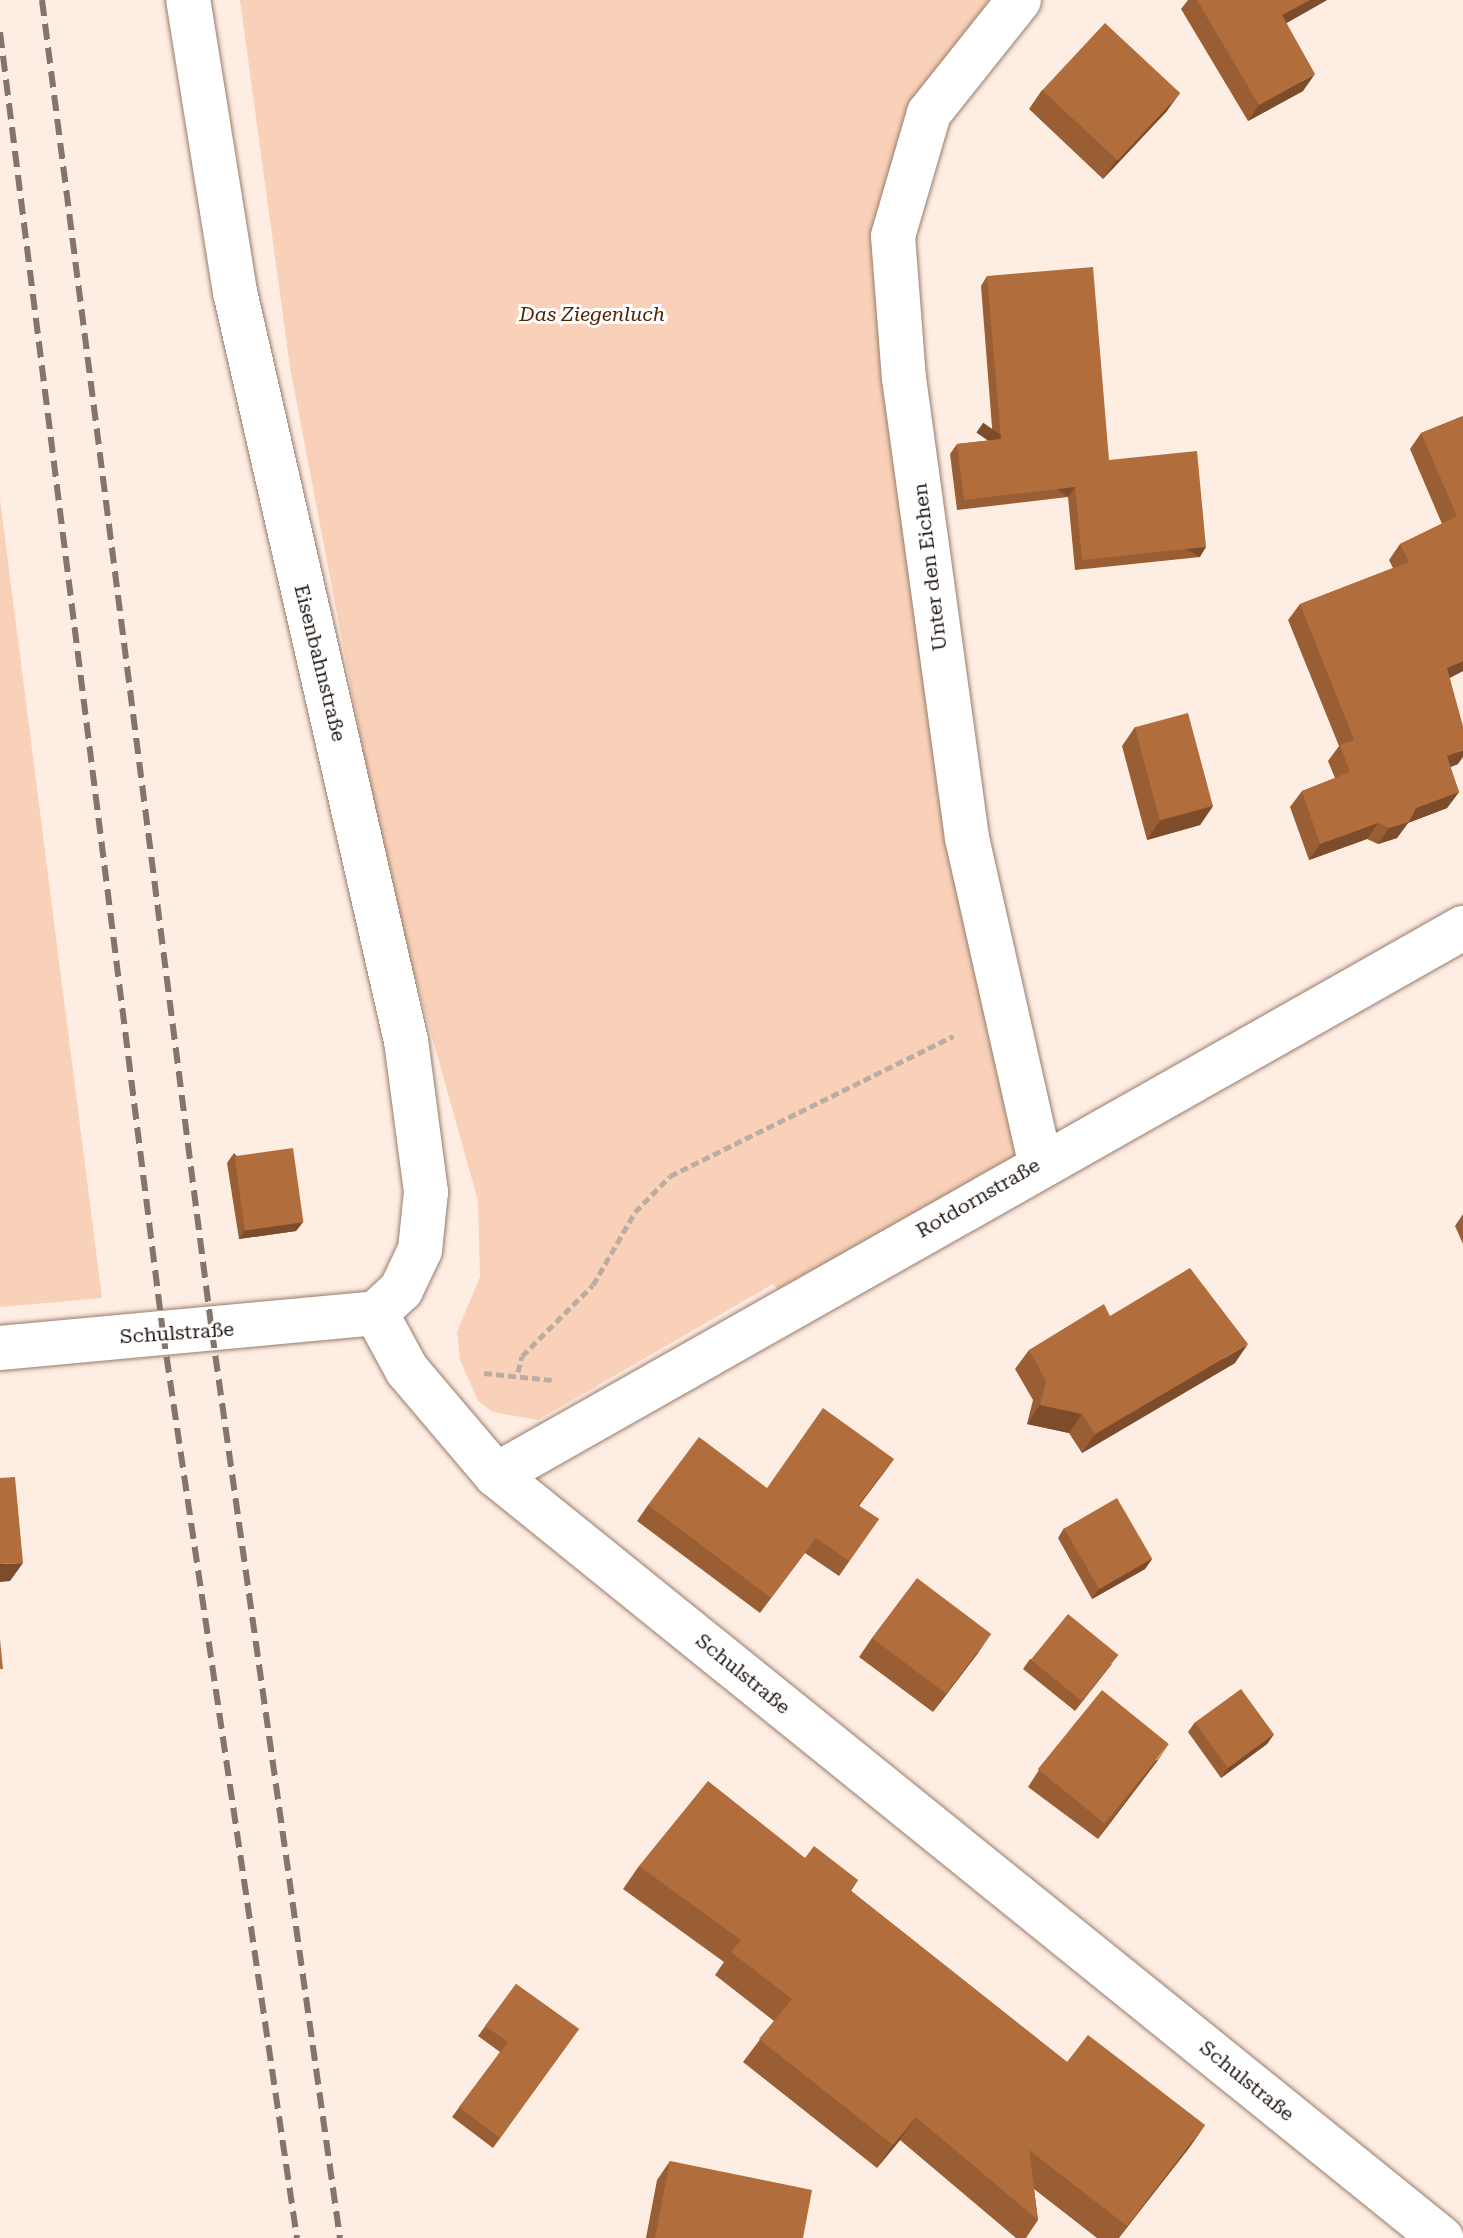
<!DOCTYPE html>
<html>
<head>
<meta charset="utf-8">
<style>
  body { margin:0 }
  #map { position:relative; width:1463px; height:2238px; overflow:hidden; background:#feede2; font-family:"Roboto Serif",serif }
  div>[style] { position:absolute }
  .green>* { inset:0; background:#f9d1b8 }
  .path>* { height:5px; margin-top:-2.5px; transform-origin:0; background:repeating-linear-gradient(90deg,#bcada3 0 8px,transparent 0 12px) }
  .roads { filter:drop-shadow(0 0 2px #977c6c) drop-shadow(0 0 2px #977c6c) }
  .minor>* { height:44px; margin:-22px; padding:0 22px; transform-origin:22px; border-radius:22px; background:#fff }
  .rail>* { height:6px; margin-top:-3px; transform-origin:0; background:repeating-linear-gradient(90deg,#82756d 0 16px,transparent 0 24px) }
  .wall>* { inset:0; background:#995e34 }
  .shaded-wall>* { inset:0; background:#7d4c2b; transform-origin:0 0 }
  .building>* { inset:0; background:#b26d3d; transform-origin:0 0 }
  span { translate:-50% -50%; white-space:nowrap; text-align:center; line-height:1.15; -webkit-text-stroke:6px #fff; paint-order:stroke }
  .park-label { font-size:20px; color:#512300; font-style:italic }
  .street-label { font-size:20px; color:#231913 }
</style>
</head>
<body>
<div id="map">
  <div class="green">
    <div style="clip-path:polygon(240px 0,1019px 0,992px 30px,893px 236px,1040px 1162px,791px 1305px,773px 1284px,538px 1420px,493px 1412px,478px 1401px,460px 1360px,457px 1332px,480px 1277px,478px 1201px,386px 872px,290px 367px)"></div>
    <div style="clip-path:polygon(0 499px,102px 1298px,0 1307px)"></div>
  </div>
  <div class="path">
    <div style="left:518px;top:1372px;width:16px;rotate:-76deg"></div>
    <div style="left:522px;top:1356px;width:100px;rotate:-45deg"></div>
    <div style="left:593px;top:1285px;width:84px;rotate:-60.1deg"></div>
    <div style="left:635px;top:1212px;width:50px;rotate:-45.8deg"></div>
    <div style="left:670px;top:1176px;width:316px;rotate:-26.3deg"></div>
    <div style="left:484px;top:1373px;width:68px;rotate:5.9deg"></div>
  </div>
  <div class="roads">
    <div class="minor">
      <div style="left:1019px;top:0;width:144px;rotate:128.5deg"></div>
      <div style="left:929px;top:113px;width:128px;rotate:106.3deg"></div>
      <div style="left:893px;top:236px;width:142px;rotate:85.6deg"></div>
      <div style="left:904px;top:378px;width:464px;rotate:82.2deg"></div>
      <div style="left:967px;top:838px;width:332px;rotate:77.3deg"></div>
      <div style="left:376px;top:1313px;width:65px;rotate:61.5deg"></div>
      <div style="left:407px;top:1370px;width:138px;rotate:49.7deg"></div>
      <div style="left:496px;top:1475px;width:1215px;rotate:38.92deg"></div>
      <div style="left:0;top:1348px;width:378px;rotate:-5.3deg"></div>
      <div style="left:376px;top:1313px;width:34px;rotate:-43deg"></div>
      <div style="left:401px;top:1290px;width:44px;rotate:-64.6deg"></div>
      <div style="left:420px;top:1250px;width:58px;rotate:-84.1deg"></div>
      <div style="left:426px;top:1192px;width:152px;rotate:-97.5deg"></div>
      <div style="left:406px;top:1041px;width:768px;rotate:-102.86deg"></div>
      <div style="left:235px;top:292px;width:296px;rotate:-99.1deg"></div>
      <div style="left:496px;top:1475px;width:1111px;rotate:-29.5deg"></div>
    </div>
  </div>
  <div class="rail">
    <div style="left:42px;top:0;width:1343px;rotate:82.73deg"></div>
    <div style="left:212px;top:1332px;width:915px;rotate:81.96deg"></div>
    <div style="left:0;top:32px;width:1311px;rotate:82.86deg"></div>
    <div style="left:163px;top:1333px;width:915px;rotate:81.58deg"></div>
  </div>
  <div class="wall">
    <div style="clip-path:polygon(1188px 0,1327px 0,1286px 23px,1303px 91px,1248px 121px,1181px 9px)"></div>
    <div style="clip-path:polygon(1042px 90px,1167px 111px,1103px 179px,1029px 109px)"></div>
    <div style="clip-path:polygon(987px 276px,1109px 460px,1200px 557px,1075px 570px,1068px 497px,957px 510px,950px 454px,957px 444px,993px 440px,981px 286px)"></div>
    <div style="clip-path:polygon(1463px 416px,1463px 671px,1450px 678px,1458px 764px,1450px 767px,1459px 792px,1447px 808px,1408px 823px,1397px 838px,1378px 844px,1367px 839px,1309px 860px,1290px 807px,1302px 791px,1335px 778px,1328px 761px,1339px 746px,1288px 620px,1300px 604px,1393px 568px,1389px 560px,1400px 544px,1442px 524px,1410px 449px,1421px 433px)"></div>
    <div style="clip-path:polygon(1135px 727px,1213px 806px,1200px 825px,1147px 840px,1122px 746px)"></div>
    <div style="clip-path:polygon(234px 1153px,303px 1222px,296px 1231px,239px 1239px,227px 1163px)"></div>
    <div style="clip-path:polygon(1463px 1214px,1463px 1244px,1455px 1226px)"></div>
    <div style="clip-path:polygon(1110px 1316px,1235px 1363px,1082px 1453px,1069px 1433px,1027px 1424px,1033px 1400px,1015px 1369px,1029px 1350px)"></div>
    <div style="clip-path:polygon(894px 1459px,859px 1506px,879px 1519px,839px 1576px,805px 1553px,760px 1613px,637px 1521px,648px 1505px,767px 1488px)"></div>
    <div style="clip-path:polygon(1064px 1528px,1152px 1559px,1145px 1569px,1092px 1599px,1058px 1538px)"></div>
    <div style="clip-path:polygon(872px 1638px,978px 1653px,933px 1712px,859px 1657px)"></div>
    <div style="clip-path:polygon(1030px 1659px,1112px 1664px,1075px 1711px,1023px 1669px)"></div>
    <div style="clip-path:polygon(1195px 1722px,1274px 1734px,1267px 1744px,1221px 1778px,1188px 1732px)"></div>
    <div style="clip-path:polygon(1158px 1760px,1098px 1839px,1028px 1787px,1039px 1770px)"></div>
    <div style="clip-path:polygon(805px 1858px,858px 1880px,851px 1891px,1067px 2062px,1205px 2125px,1189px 2148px,1119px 2238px,1097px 2238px,1034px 2189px,1038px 2220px,1026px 2238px,1016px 2238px,900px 2140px,877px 2168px,743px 2062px,774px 2021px,715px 1975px,724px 1962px,623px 1889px,639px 1866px)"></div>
    <div style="clip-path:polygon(516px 1984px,579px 2029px,493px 2148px,452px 2117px,500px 2052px,478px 2036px)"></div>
    <div style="clip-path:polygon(670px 2161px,803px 2238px,646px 2238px,657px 2180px)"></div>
  </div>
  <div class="shaded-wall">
    <div style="clip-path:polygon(1310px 0,1327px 0,1271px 32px,1282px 15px)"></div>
    <div style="clip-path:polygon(1315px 74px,1303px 91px,1248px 121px,1259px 105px)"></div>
    <div style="clip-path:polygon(1180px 93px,1167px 111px,1103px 179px,1116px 160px)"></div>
    <div style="left:1075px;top:487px;width:12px;height:112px;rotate:125deg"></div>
    <div style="left:1206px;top:547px;width:12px;height:125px;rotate:121deg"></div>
    <div style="clip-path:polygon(1463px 661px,1463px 671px,1436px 684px,1447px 668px)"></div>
    <div style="clip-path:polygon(1463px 750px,1463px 757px,1458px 764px,1436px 773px,1447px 756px)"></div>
    <div style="clip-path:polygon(1459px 792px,1447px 808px,1408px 823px,1397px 838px,1378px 844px,1389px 828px,1416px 808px)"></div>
    <div style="clip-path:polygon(1213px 806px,1200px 825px,1147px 840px,1160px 821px)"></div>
    <div style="clip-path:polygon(1378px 823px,1367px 839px,1309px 860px,1320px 844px)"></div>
    <div style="clip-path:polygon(303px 1222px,296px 1231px,239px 1239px,246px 1229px)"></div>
    <div style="clip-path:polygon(1248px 1344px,1235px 1363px,1082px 1453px,1095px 1434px)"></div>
    <div style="clip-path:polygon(1040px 1405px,1082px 1414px,1069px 1433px,1027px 1424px)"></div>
    <div style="clip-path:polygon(894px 1459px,883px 1474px,847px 1520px,858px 1505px)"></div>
    <div style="clip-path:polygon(1152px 1559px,1145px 1569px,1092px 1599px,1099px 1589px)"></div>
    <div style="clip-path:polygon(23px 1563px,10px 1581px,0 1582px,0 1564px)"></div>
    <div style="clip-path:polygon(991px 1634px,978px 1653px,933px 1712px,946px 1693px)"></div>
    <div style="clip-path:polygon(1274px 1734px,1267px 1744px,1221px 1778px,1228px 1768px)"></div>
    <div style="clip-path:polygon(1169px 1744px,1158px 1760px,1098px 1839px,1109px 1823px)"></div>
    <div style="clip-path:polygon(916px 2117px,900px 2140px,877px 2168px,893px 2145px)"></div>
    <div style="clip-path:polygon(1205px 2125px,1189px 2148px,1118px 2238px,1127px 2226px)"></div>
  </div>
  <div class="building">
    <div style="clip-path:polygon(1197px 0,1310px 0,1282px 15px,1315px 74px,1259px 105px)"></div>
    <div style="left:1105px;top:23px;width:103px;height:92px;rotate:43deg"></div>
    <div style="clip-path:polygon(1093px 267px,1109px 460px,1197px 451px,1206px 547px,1082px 560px,1075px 487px,964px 500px,957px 444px,1001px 439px,987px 276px)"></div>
    <div style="clip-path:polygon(1463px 416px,1463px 661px,1447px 668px,1463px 726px,1463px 750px,1447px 756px,1459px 792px,1416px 808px,1409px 822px,1389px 828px,1378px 823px,1320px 844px,1302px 791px,1350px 772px,1340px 745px,1354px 740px,1300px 604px,1409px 562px,1400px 544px,1457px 516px,1421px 433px)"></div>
    <div style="left:1188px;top:713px;width:96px;height:55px;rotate:75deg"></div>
    <div style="left:293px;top:1148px;width:75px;height:59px;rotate:82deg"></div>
    <div style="clip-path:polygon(1190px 1268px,1248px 1344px,1095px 1434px,1082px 1414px,1040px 1405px,1046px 1381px,1029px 1350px,1104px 1304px,1110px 1316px)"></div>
    <div style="clip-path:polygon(823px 1408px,894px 1459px,858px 1505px,879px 1519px,849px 1561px,816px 1538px,771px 1598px,648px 1505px,699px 1437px,767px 1488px)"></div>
    <div style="clip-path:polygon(15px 1477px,23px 1563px,0 1564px,0 1478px)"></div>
    <div style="left:1117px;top:1498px;width:70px;height:61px;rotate:60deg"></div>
    <div style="left:917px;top:1578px;width:93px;height:75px;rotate:37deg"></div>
    <div style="left:1068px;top:1614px;width:65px;height:59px;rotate:39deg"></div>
    <div style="clip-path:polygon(0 1639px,3px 1669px,0 1669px)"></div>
    <div style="left:1241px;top:1689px;width:56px;height:57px;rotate:54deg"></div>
    <div style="left:1102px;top:1690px;width:86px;height:102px;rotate:39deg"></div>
    <div style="clip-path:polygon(708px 1781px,805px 1858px,814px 1846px,858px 1880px,850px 1890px,1067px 2062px,1088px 2035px,1205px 2125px,1127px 2226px,1029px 2150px,1038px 2220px,916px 2117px,893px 2145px,759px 2039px,792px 1999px,731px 1952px,741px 1940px,639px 1866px)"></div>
    <div style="clip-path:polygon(516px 1984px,579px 2029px,500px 2138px,459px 2107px,508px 2042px,485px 2026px)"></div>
    <div style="clip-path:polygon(670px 2161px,812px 2190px,803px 2238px,655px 2238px)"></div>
  </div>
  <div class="park-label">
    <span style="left:592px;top:314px">Das Ziegenluch</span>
  </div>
  <div class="street-label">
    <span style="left:930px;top:567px;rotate:-97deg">Unter den Eichen</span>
    <span style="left:320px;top:663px;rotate:76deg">Eisenbahnstraße</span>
    <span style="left:978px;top:1198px;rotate:-30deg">Rotdornstraße</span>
    <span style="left:177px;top:1333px;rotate:-4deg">Schulstraße</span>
    <span style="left:743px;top:1674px;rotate:39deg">Schulstraße</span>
    <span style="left:1247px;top:2081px;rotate:39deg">Schulstraße</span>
  </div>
</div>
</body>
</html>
